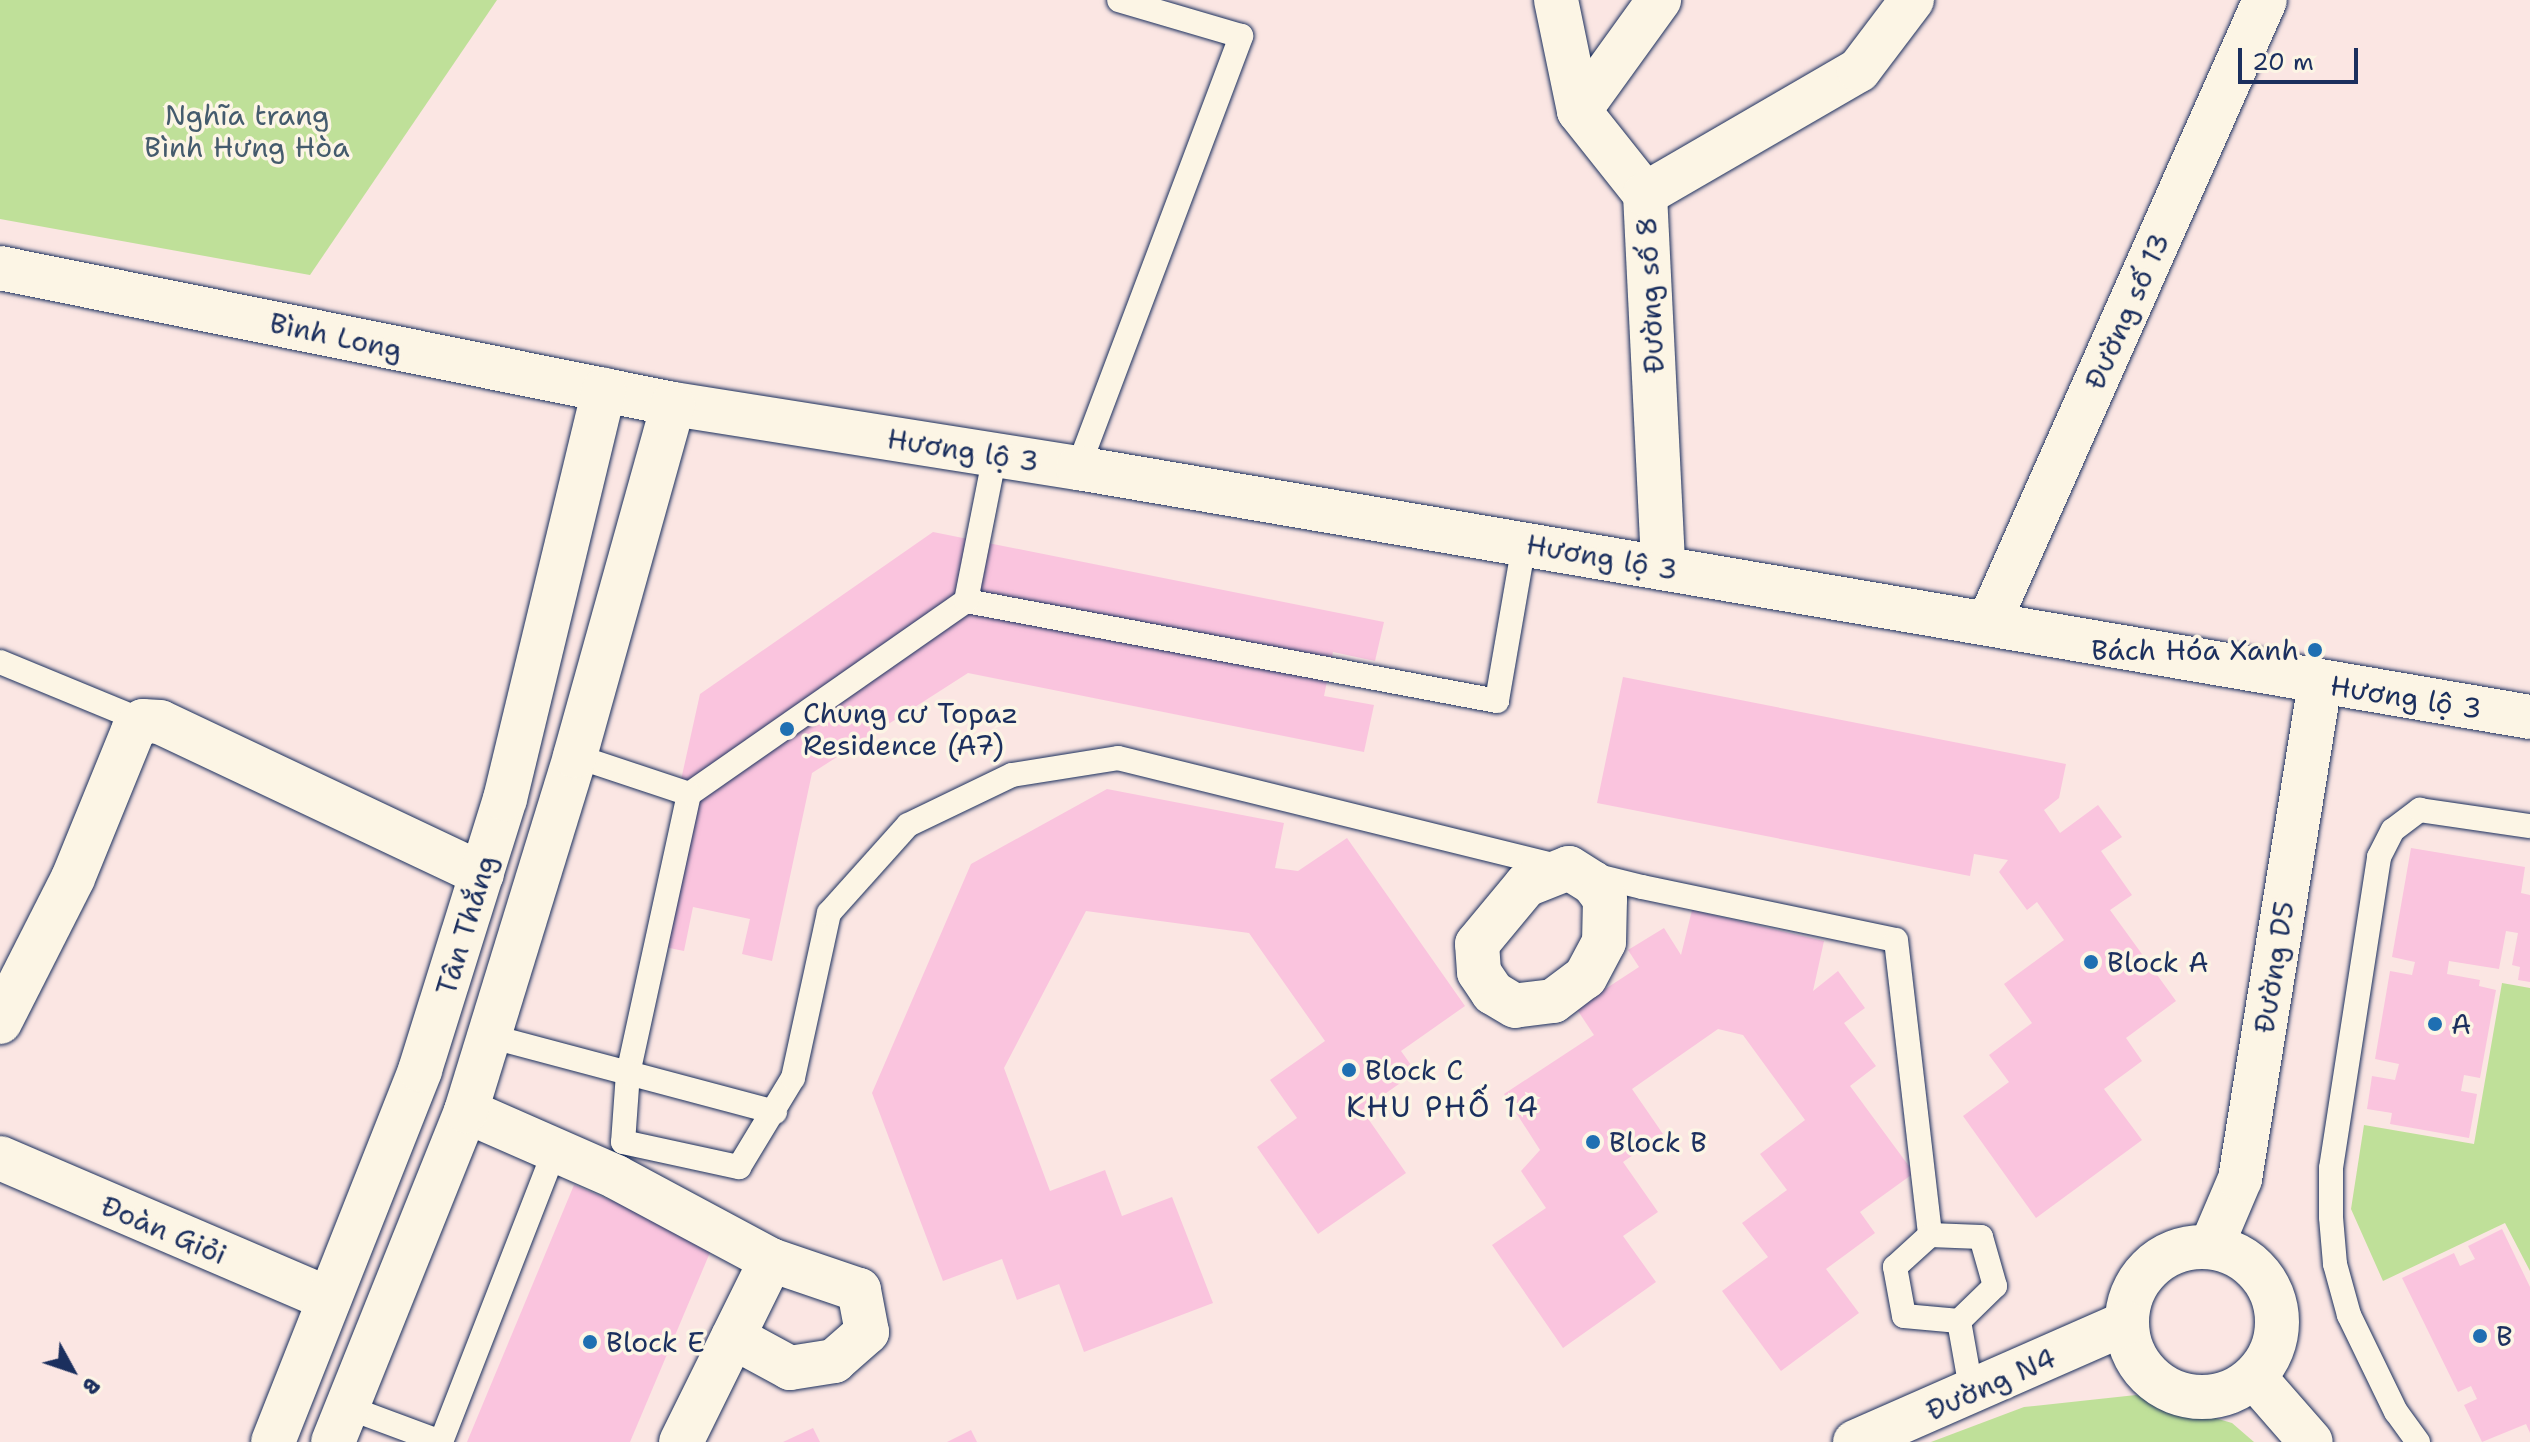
<!DOCTYPE html>
<html>
<head>
<meta charset="utf-8">
<style>
  body { margin:0 }
  #map { position:relative; width:2530px; height:1442px; overflow:hidden; background:#fbe6e3; font-family:"Shantell Sans",sans-serif }
  div>[style] { position:absolute }
  .green>* { inset:0; background:#bfe099 }
  .building>* { inset:0; background:#fac4de }
  .roads { filter:drop-shadow(0 0 2px #1b2f5e) drop-shadow(0 0 2px #1b2f5e) }
  .lane>* { height:24px; margin:-12px; padding:0 12px; transform-origin:12px; border-radius:12px; background:#fcf5e5 }
  .street>* { height:44px; margin:-22px; padding:0 22px; transform-origin:22px; border-radius:22px; background:#fcf5e5 }
  .street>.ring { margin:-22px; padding:0; box-sizing:content-box; background:none; border:44px solid #fcf5e5; border-radius:50% }
  .secondary>* { height:44px; margin:-22px; padding:0 22px; transform-origin:22px; border-radius:22px; background:#fcf5e5 }
  .dots>* { width:22px; height:22px; translate:-50% -50%; box-sizing:border-box; border:4px solid #fcf5e5; border-radius:50% }
  span { translate:-50% -50%; white-space:nowrap; text-align:center; line-height:1.15; -webkit-text-stroke:7px #fcf5e5; paint-order:stroke }
  .park-label { font-size:28px; color:#445b6d }
  .street-label { font-size:28px; color:#1b2f5e }
  .poi-label { font-size:28px; color:#1b2f5e }
  .right { translate:-100% -50%; text-align:right }
  .left { translate:0 -50%; text-align:left }
  .neighbourhood-label { font-size:30px; color:#1b2f5e; letter-spacing:2px }
  .north { position:absolute; left:32px; top:1330px; width:80px; height:80px; -webkit-text-stroke:6px #fcf5e5; paint-order:stroke; rotate:130deg; font-size:22px; font-weight:700; line-height:32px; text-align:center; color:#1b2f5e }
  .north::after { content:''; display:block; margin:auto; width:28px; height:36px; background:#1b2f5e; clip-path:polygon(50% 0,100% 100%,50% 72%,0 100%) }
  .scale { position:absolute; left:2238px; top:48px; width:120px; height:36px; box-sizing:border-box; border:4px solid #1b2f5e; border-top:0; padding-left:10px; font-size:24px; line-height:28px; white-space:nowrap; color:#1b2f5e; -webkit-text-stroke:6px #fcf5e5; paint-order:stroke }
</style>
</head>
<body>
<div id="map">
  <div class="green">
    <div style="clip-path:polygon(0 0,497px 0,310px 275px,0 219px)"></div>
    <div style="clip-path:polygon(2502px 983px,2530px 988px,2530px 1271px,2505px 1223px,2383px 1281px,2351px 1209px,2364px 1125px,2474px 1144px)"></div>
    <div style="clip-path:polygon(2136px 1395px,2232px 1423px,2254px 1442px,1931px 1442px,2024px 1407px)"></div>
  </div>
  <div class="building">
    <div style="clip-path:polygon(933px 532px,1384px 622px,1375px 661px,1333px 652px,1324px 696px,1374px 705px,1364px 752px,968px 673px,812px 773px,772px 961px,742px 954px,750px 919px,693px 907px,684px 951px,645px 943px,700px 694px)"></div>
    <div style="clip-path:polygon(1623px 677px,2066px 764px,2059px 798px,2044px 810px,2060px 833px,2098px 805px,2122px 837px,2101px 851px,2132px 895px,2110px 910px,2176px 1001px,2126px 1038px,2142px 1061px,2104px 1089px,2142px 1140px,2036px 1218px,1963px 1116px,2009px 1082px,1989px 1055px,2032px 1023px,2004px 984px,2064px 940px,2037px 902px,2027px 910px,1999px 872px,2008px 860px,1974px 854px,1970px 876px,1597px 803px)"></div>
    <div style="clip-path:polygon(1107px 789px,1284px 823px,1275px 868px,1298px 871px,1347px 838px,1465px 1006px,1401px 1051px,1416px 1072px,1362px 1110px,1406px 1173px,1318px 1234px,1257px 1147px,1297px 1118px,1270px 1080px,1325px 1041px,1249px 933px,1086px 911px,1004px 1068px,1050px 1191px,1105px 1170px,1122px 1216px,1172px 1197px,1213px 1303px,1084px 1352px,1059px 1284px,1017px 1300px,1002px 1259px,943px 1281px,872px 1093px,971px 864px)"></div>
    <div style="clip-path:polygon(2411px 848px,2525px 867px,2521px 893px,2530px 895px,2530px 982px,2518px 980px,2520px 967px,2512px 965px,2518px 933px,2506px 931px,2499px 969px,2449px 961px,2447px 974px,2480px 980px,2479px 986px,2496px 990px,2480px 1078px,2464px 1075px,2461px 1091px,2477px 1094px,2469px 1138px,2390px 1124px,2392px 1113px,2367px 1109px,2372px 1076px,2395px 1080px,2399px 1064px,2375px 1059px,2390px 971px,2412px 975px,2415px 962px,2392px 957px)"></div>
    <div style="clip-path:polygon(1692px 910px,1824px 941px,1813px 991px,1838px 971px,1865px 1008px,1844px 1023px,1876px 1066px,1850px 1086px,1914px 1173px,1860px 1212px,1875px 1233px,1826px 1269px,1859px 1313px,1781px 1371px,1722px 1291px,1768px 1257px,1742px 1223px,1787px 1190px,1760px 1154px,1805px 1120px,1743px 1035px,1718px 1029px,1632px 1089px,1663px 1134px,1623px 1162px,1658px 1212px,1623px 1236px,1656px 1282px,1563px 1348px,1492px 1245px,1546px 1208px,1521px 1171px,1540px 1150px,1504px 1094px,1594px 1035px,1576px 1008px,1639px 967px,1628px 950px,1664px 928px,1681px 955px)"></div>
    <div style="clip-path:polygon(574px 1185px,714px 1243px,630px 1442px,467px 1442px)"></div>
    <div style="clip-path:polygon(2502px 1229px,2530px 1287px,2530px 1433px,2526px 1424px,2482px 1442px,2464px 1405px,2477px 1399px,2471px 1386px,2458px 1392px,2402px 1278px,2454px 1253px,2460px 1266px,2475px 1259px,2468px 1246px)"></div>
    <div style="clip-path:polygon(813px 1428px,820px 1442px,783px 1442px)"></div>
    <div style="clip-path:polygon(971px 1430px,977px 1442px,947px 1442px)"></div>
  </div>
  <div class="roads">
    <div class="lane">
      <div style="left:1078px;top:468px;width:462px;rotate:-69.3deg"></div>
      <div style="left:1241px;top:36px;width:127px;rotate:-163.6deg"></div>
      <div style="left:1524px;top:544px;width:159px;rotate:99.8deg"></div>
      <div style="left:1497px;top:701px;width:540px;rotate:-169.33deg"></div>
      <div style="left:966px;top:601px;width:338px;rotate:145.1deg"></div>
      <div style="left:689px;top:794px;width:286px;rotate:102.3deg"></div>
      <div style="left:628px;top:1073px;width:69px;rotate:94.1deg"></div>
      <div style="left:623px;top:1142px;width:119px;rotate:12.2deg"></div>
      <div style="left:739px;top:1167px;width:104px;rotate:-58.8deg"></div>
      <div style="left:793px;top:1078px;width:169px;rotate:-77.7deg"></div>
      <div style="left:829px;top:913px;width:118px;rotate:-48.1deg"></div>
      <div style="left:908px;top:825px;width:115px;rotate:-25.7deg"></div>
      <div style="left:1012px;top:775px;width:107px;rotate:-9.1deg"></div>
      <div style="left:1118px;top:758px;width:540px;rotate:13.83deg"></div>
      <div style="left:1642px;top:887px;width:259px;rotate:11.8deg"></div>
      <div style="left:1896px;top:940px;width:297px;rotate:83.4deg"></div>
      <div style="left:966px;top:601px;width:149px;rotate:-78.8deg"></div>
      <div style="left:0;top:662px;width:155px;rotate:22.4deg"></div>
      <div style="left:575px;top:756px;width:120px;rotate:18.4deg"></div>
      <div style="left:489px;top:1036px;width:296px;rotate:14.9deg"></div>
      <div style="left:1930px;top:1235px;width:51px;rotate:2.2deg"></div>
      <div style="left:1981px;top:1237px;width:51px;rotate:74.1deg"></div>
      <div style="left:1995px;top:1286px;width:50px;rotate:135.8deg"></div>
      <div style="left:1959px;top:1321px;width:55px;rotate:-174.8deg"></div>
      <div style="left:1904px;top:1316px;width:50px;rotate:-100.4deg"></div>
      <div style="left:1895px;top:1267px;width:47px;rotate:-42.4deg"></div>
      <div style="left:1959px;top:1321px;width:74px;rotate:79.9deg"></div>
      <div style="left:349px;top:1408px;width:98px;rotate:20.3deg"></div>
      <div style="left:441px;top:1442px;width:313px;rotate:-68.7deg"></div>
      <div style="left:2418px;top:1442px;width:37px;rotate:-126deg"></div>
      <div style="left:2396px;top:1412px;width:108px;rotate:-115.9deg"></div>
      <div style="left:2349px;top:1315px;width:53px;rotate:-105.4deg"></div>
      <div style="left:2335px;top:1264px;width:47px;rotate:-94.9deg"></div>
      <div style="left:2331px;top:1217px;width:49px;rotate:-90deg"></div>
      <div style="left:2331px;top:1168px;width:315px;rotate:-81.2deg"></div>
      <div style="left:2379px;top:857px;width:30px;rotate:-63deg"></div>
      <div style="left:2393px;top:830px;width:34px;rotate:-37deg"></div>
      <div style="left:2420px;top:810px;width:111px;rotate:8.3deg"></div>
    </div>
    <div class="street">
      <div style="left:1556px;top:0;width:113px;rotate:78.3deg"></div>
      <div style="left:1579px;top:111px;width:106px;rotate:51.5deg"></div>
      <div style="left:1645px;top:194px;width:373px;rotate:87.2deg"></div>
      <div style="left:1579px;top:111px;width:137px;rotate:-54.2deg"></div>
      <div style="left:1645px;top:194px;width:247px;rotate:-30.1deg"></div>
      <div style="left:1859px;top:70px;width:88px;rotate:-52.9deg"></div>
      <div style="left:1989px;top:622px;width:680px;rotate:-66.07deg"></div>
      <div style="left:1569px;top:868px;width:28px;rotate:32deg"></div>
      <div style="left:1593px;top:883px;width:20px;rotate:53deg"></div>
      <div style="left:1605px;top:899px;width:43px;rotate:91.3deg"></div>
      <div style="left:1604px;top:942px;width:40px;rotate:118deg"></div>
      <div style="left:1585px;top:977px;width:40px;rotate:143deg"></div>
      <div style="left:1553px;top:1001px;width:38px;rotate:173deg"></div>
      <div style="left:1515px;top:1006px;width:26px;rotate:-149deg"></div>
      <div style="left:1493px;top:993px;width:25px;rotate:-124deg"></div>
      <div style="left:1479px;top:972px;width:28px;rotate:-94deg"></div>
      <div style="left:1477px;top:944px;width:77px;rotate:-50.3deg"></div>
      <div style="left:1526px;top:885px;width:46px;rotate:-21.6deg"></div>
      <div style="left:0;top:1022px;width:161px;rotate:-63.1deg"></div>
      <div style="left:73px;top:878px;width:159px;rotate:-67.8deg"></div>
      <div style="left:133px;top:731px;width:14px;rotate:-45deg"></div>
      <div style="left:143px;top:721px;width:17px;rotate:3deg"></div>
      <div style="left:160px;top:722px;width:356px;rotate:25.3deg"></div>
      <div style="left:466px;top:1111px;width:164px;rotate:23.7deg"></div>
      <div style="left:616px;top:1177px;width:176px;rotate:28.2deg"></div>
      <div style="left:771px;top:1260px;width:203px;rotate:116.3deg"></div>
      <div style="left:0;top:1158px;width:358px;rotate:23.2deg"></div>
      <div class="ring" style="left:2127px;top:1247px;width:106px;height:106px"></div>
      <div style="left:2211px;top:1247px;width:74px;rotate:-66.9deg"></div>
      <div style="left:2240px;top:1179px;width:502px;rotate:-80.84deg"></div>
      <div style="left:733px;top:1337px;width:65px;rotate:28.5deg"></div>
      <div style="left:790px;top:1368px;width:45px;rotate:-9deg"></div>
      <div style="left:834px;top:1361px;width:44px;rotate:-41.3deg"></div>
      <div style="left:867px;top:1332px;width:43px;rotate:-100.8deg"></div>
      <div style="left:859px;top:1290px;width:93px;rotate:-161.2deg"></div>
      <div style="left:2254px;top:1377px;width:86px;rotate:48.8deg"></div>
      <div style="left:1855px;top:1442px;width:296px;rotate:-23.7deg"></div>
    </div>
    <div class="secondary">
      <div style="left:0;top:268px;width:687px;rotate:11.42deg"></div>
      <div style="left:673px;top:404px;width:410px;rotate:9deg"></div>
      <div style="left:1078px;top:468px;width:1473px;rotate:9.73deg"></div>
      <div style="left:273px;top:1442px;width:400px;rotate:-68.4deg"></div>
      <div style="left:420px;top:1070px;width:284px;rotate:-72.6deg"></div>
      <div style="left:505px;top:799px;width:421px;rotate:-76.4deg"></div>
      <div style="left:333px;top:1442px;width:357px;rotate:-68.1deg"></div>
      <div style="left:466px;top:1111px;width:371px;rotate:-72.9deg"></div>
      <div style="left:575px;top:756px;width:365px;rotate:-74.4deg"></div>
    </div>
  </div>
  <div class="dots">
    <div style="left:2315px;top:650px;background:#1f6fb2"></div>
    <div style="left:787px;top:729px;background:#1f6fb2"></div>
    <div style="left:2091px;top:962px;background:#1f6fb2"></div>
    <div style="left:2435px;top:1024px;background:#1f6fb2"></div>
    <div style="left:1349px;top:1070px;background:#1f6fb2"></div>
    <div style="left:1593px;top:1142px;background:#1f6fb2"></div>
    <div style="left:2480px;top:1336px;background:#1f6fb2"></div>
    <div style="left:590px;top:1342px;background:#1f6fb2"></div>
  </div>
  <div class="park-label">
    <span style="left:247px;top:131px">Nghĩa trang<br>Bình Hưng Hòa</span>
  </div>
  <div class="street-label">
    <span style="left:1650px;top:295px;rotate:-93deg">Đường số 8</span>
    <span style="left:2127px;top:311px;rotate:-66deg">Đường số 13</span>
    <span style="left:336px;top:336px;rotate:12deg">Bình Long</span>
    <span style="left:963px;top:450px;rotate:9deg">Hương lộ 3</span>
    <span style="left:1602px;top:557px;rotate:10deg">Hương lộ 3</span>
    <span style="left:2406px;top:697px;rotate:9deg">Hương lộ 3</span>
    <span style="left:466px;top:925px;rotate:-73deg">Tân Thắng</span>
    <span style="left:2274px;top:967px;rotate:-81deg">Đường D5</span>
    <span style="left:164px;top:1230px;rotate:23deg">Đoàn Giỏi</span>
    <span style="left:1991px;top:1384px;rotate:-24deg">Đường N4</span>
  </div>
  <div class="poi-label">
    <span class="right" style="left:2299px;top:650px">Bách Hóa Xanh</span>
    <span class="left" style="left:803px;top:729px">Chung cư Topaz<br>Residence (A7)</span>
    <span class="left" style="left:2107px;top:962px">Block A</span>
    <span class="left" style="left:2451px;top:1024px">A</span>
    <span class="left" style="left:1365px;top:1070px">Block C</span>
    <span class="left" style="left:1609px;top:1142px">Block B</span>
    <span class="left" style="left:2496px;top:1336px">B</span>
    <span class="left" style="left:606px;top:1342px">Block E</span>
  </div>
  <div class="neighbourhood-label">
    <span style="left:1443px;top:1107px">KHU PHỐ 14</span>
  </div>
  <div class="north">B</div>
  <div class="scale">20 m</div>
</div>
</body>
</html>
